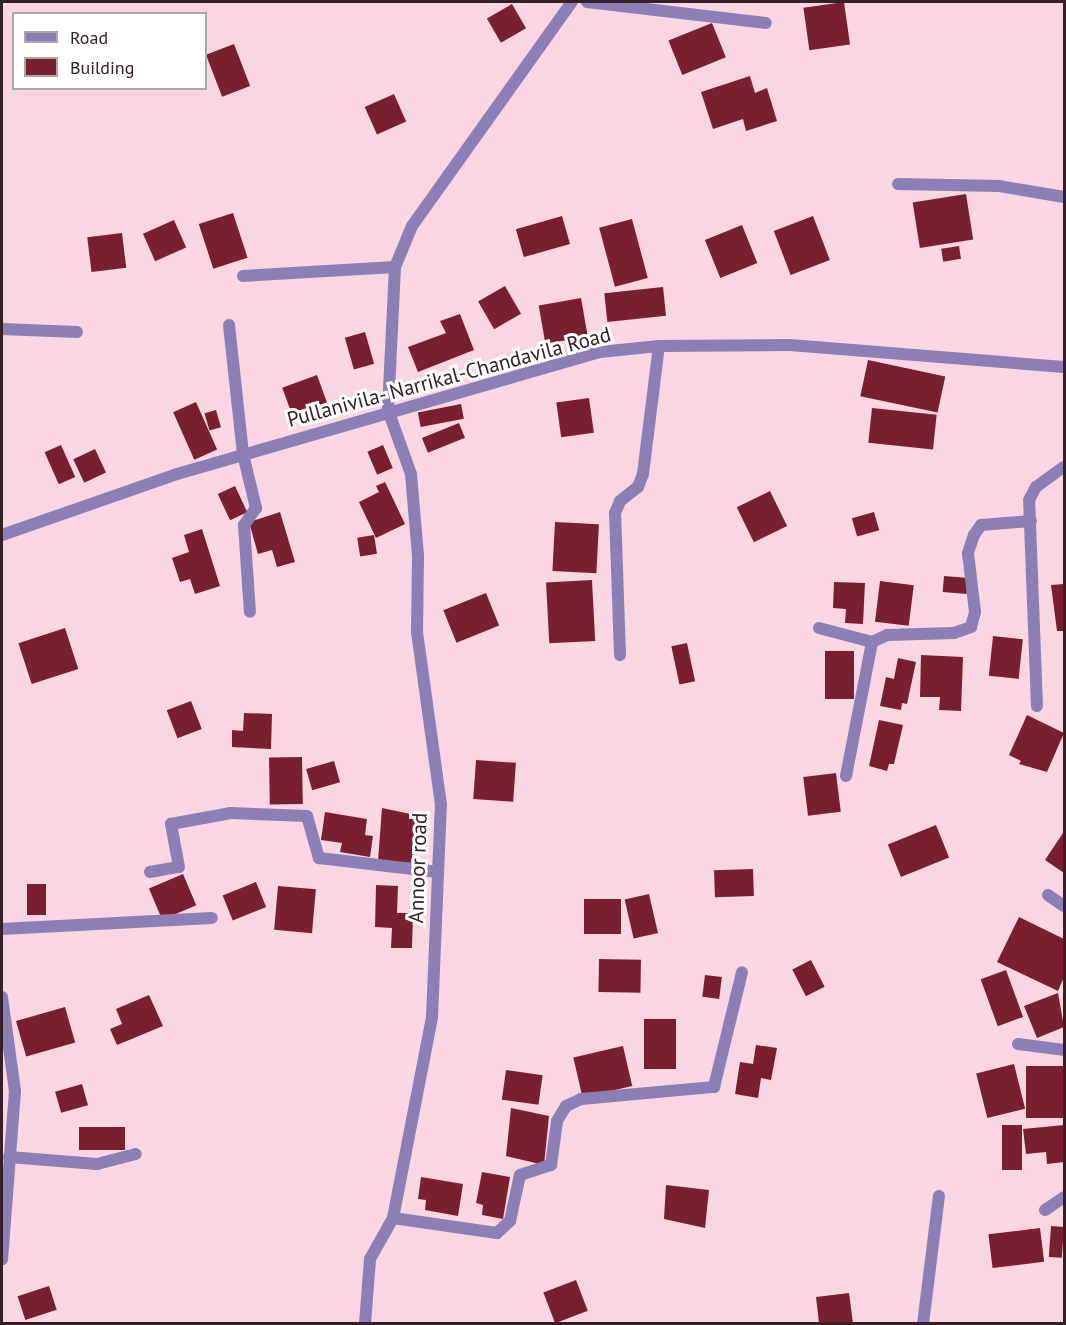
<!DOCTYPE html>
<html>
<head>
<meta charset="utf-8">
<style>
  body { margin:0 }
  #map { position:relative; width:1066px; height:1325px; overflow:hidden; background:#fad5e2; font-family:"PT Sans",sans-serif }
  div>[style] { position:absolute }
  .building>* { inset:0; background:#792030; transform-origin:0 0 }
  .service>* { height:12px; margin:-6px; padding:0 6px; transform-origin:6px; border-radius:6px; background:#8c7fb6 }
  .minor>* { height:12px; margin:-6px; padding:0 6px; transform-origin:6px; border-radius:6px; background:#8c7fb6 }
  .tertiary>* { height:12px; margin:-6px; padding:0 6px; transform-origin:6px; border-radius:6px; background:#8c7fb6 }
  span { translate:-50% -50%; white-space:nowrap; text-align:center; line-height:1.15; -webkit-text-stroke:6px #fff; paint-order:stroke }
  .street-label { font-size:21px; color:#362028 }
  .frame { position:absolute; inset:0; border:3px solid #362028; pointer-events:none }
  .legend { position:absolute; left:12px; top:12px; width:195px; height:78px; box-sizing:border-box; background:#fff; border:2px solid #afa6a9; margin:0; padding:8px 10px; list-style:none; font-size:18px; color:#362028 }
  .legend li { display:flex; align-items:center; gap:12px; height:30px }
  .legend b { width:30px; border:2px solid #afa6a9 }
</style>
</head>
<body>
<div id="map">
  <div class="building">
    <div style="left:844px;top:2px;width:43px;height:41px;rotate:82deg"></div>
    <div style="left:512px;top:4px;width:28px;height:29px;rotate:60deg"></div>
    <div style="left:712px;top:23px;width:37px;height:47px;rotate:68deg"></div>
    <div style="left:234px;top:44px;width:45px;height:30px;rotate:69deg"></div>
    <div style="clip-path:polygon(750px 76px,755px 93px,767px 88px,777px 121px,746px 131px,743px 119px,713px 129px,701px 92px)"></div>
    <div style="left:394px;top:94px;width:30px;height:32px;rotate:66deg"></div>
    <div style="left:966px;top:194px;width:46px;height:54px;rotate:81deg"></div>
    <div style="left:233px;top:213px;width:47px;height:36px;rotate:72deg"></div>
    <div style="left:562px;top:216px;width:29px;height:48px;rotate:74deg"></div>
    <div style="left:813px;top:216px;width:47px;height:42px;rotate:69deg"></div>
    <div style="left:632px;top:219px;width:61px;height:34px;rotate:75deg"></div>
    <div style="left:174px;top:220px;width:30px;height:34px;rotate:66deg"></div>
    <div style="left:742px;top:225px;width:41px;height:40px;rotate:68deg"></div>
    <div style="left:122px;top:233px;width:35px;height:35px;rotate:83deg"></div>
    <div style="left:959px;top:246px;width:13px;height:18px;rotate:81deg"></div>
    <div style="left:505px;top:286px;width:32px;height:31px;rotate:60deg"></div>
    <div style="left:663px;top:287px;width:29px;height:59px;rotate:84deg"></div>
    <div style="left:581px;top:298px;width:39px;height:43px;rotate:80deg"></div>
    <div style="clip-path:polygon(460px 314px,474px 350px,418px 372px,408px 347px,446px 333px,440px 321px)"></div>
    <div style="left:365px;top:332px;width:33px;height:21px;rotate:74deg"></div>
    <div style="left:868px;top:360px;width:79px;height:37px;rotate:12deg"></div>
    <div style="left:317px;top:375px;width:29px;height:37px;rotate:70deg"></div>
    <div style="left:589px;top:398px;width:35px;height:33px;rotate:82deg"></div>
    <div style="left:196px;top:402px;width:52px;height:25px;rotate:66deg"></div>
    <div style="left:461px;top:404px;width:15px;height:44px;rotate:79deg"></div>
    <div style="left:872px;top:408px;width:65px;height:35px;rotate:6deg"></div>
    <div style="left:216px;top:410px;width:18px;height:12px;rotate:74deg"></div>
    <div style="left:459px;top:423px;width:16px;height:40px;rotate:68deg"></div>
    <div style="left:61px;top:445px;width:35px;height:18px;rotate:66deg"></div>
    <div style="left:383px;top:445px;width:25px;height:17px;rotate:67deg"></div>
    <div style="left:95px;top:449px;width:26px;height:24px;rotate:65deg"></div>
    <div style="clip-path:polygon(385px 482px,405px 524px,376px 538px,359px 502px,379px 492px,376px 486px)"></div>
    <div style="left:235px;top:486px;width:29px;height:19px;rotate:65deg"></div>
    <div style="left:770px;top:491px;width:39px;height:37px;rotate:64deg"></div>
    <div style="clip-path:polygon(280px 512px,295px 562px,277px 567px,272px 550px,258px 554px,249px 522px)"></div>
    <div style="left:874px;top:512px;width:19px;height:23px;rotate:74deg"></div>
    <div style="left:555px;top:522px;width:44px;height:49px;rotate:3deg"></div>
    <div style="clip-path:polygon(202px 529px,220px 586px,195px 594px,190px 579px,180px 582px,172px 558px,189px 552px,184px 535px)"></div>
    <div style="left:374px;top:535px;width:19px;height:17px;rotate:81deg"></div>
    <div style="left:944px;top:576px;width:24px;height:16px;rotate:5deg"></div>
    <div style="left:592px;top:580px;width:61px;height:46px;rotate:87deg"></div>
    <div style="left:880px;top:581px;width:34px;height:41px;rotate:7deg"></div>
    <div style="clip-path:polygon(834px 582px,865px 583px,863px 624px,845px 623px,846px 609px,833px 608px)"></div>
    <div style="clip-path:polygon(1064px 584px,1064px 631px,1057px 631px,1051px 585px)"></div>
    <div style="left:486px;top:593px;width:35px;height:46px;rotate:68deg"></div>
    <div style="left:65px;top:628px;width:43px;height:49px;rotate:72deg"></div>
    <div style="left:993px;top:636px;width:30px;height:40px;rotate:6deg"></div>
    <div style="left:687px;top:643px;width:39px;height:16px;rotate:78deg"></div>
    <div style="left:825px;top:651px;width:29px;height:48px"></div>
    <div style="clip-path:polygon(921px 655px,963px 657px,961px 711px,939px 710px,940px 697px,920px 697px)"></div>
    <div style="clip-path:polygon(898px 658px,916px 662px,907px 704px,902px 703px,901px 710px,880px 706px,886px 677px,894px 679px)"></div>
    <div style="left:191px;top:701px;width:30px;height:26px;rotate:69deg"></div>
    <div style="clip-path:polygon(244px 713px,272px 714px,271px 749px,232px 747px,232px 730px,243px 731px)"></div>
    <div style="clip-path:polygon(1027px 715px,1064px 733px,1047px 772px,1019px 764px,1021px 761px,1009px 755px)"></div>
    <div style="clip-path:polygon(879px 720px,903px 725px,894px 764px,889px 764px,887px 771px,869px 766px)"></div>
    <div style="left:302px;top:757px;width:47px;height:33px;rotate:89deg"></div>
    <div style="left:476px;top:760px;width:40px;height:39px;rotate:4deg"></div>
    <div style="left:334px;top:761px;width:22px;height:29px;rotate:74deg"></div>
    <div style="left:836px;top:773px;width:39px;height:33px;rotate:83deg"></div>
    <div style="clip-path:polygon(382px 808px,420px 816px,411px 863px,378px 861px)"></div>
    <div style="clip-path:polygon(325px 812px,367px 819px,365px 835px,373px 836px,370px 857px,340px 852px,342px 843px,321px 840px)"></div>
    <div style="left:936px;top:825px;width:35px;height:52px;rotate:68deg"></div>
    <div style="clip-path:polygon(1063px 833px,1064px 835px,1064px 873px,1045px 860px)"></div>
    <div style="left:753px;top:869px;width:27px;height:39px;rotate:88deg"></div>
    <div style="left:183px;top:874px;width:34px;height:37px;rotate:67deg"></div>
    <div style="left:256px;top:882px;width:27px;height:36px;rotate:68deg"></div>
    <div style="left:27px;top:884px;width:19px;height:31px"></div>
    <div style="clip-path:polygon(376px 885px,398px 886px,397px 913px,413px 913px,412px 948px,391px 948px,392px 928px,375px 927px)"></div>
    <div style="left:278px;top:886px;width:38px;height:44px;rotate:5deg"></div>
    <div style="left:649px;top:894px;width:40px;height:25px;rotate:77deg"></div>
    <div style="left:584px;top:899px;width:37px;height:35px"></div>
    <div style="clip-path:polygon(1019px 917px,1064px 939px,1064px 977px,1058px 991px,997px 962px)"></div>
    <div style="left:599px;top:959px;width:42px;height:33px;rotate:1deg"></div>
    <div style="left:811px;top:960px;width:30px;height:21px;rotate:63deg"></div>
    <div style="left:1006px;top:970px;width:50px;height:27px;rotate:70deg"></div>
    <div style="left:705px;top:975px;width:17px;height:22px;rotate:7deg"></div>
    <div style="clip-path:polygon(1058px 993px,1064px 1027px,1037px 1038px,1024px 1006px)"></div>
    <div style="clip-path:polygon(149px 995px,163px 1026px,117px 1045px,110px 1029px,122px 1024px,116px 1009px)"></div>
    <div style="left:65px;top:1007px;width:37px;height:51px;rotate:74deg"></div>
    <div style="left:644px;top:1019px;width:32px;height:50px"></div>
    <div style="clip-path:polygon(756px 1045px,777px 1048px,771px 1080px,761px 1078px,758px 1098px,735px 1094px,740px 1062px,753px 1064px)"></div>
    <div style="left:623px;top:1046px;width:41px;height:51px;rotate:77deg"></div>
    <div style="left:1014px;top:1064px;width:46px;height:39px;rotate:76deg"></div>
    <div style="left:1064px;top:1066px;width:52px;height:38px;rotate:90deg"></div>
    <div style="left:506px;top:1070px;width:37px;height:30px;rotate:8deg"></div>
    <div style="left:82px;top:1084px;width:22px;height:28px;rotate:74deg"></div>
    <div style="clip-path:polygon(511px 1108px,549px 1116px,544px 1165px,506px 1156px)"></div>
    <div style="left:1002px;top:1125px;width:20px;height:45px"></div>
    <div style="clip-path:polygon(1064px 1125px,1064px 1162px,1047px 1164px,1046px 1152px,1026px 1154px,1023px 1129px)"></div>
    <div style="left:79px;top:1127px;width:46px;height:23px"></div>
    <div style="clip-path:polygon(482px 1172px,510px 1177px,503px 1219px,482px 1215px,483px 1205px,476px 1203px)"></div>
    <div style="clip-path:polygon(421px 1177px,463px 1184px,458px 1216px,425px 1210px,426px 1200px,418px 1199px)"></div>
    <div style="clip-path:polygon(666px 1185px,709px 1190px,705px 1228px,664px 1219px)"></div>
    <div style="left:1051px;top:1226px;width:13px;height:31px;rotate:4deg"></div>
    <div style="left:1040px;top:1228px;width:34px;height:52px;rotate:83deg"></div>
    <div style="left:576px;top:1280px;width:33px;height:35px;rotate:69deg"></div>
    <div style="left:49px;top:1286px;width:25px;height:33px;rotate:72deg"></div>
    <div style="clip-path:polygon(849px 1293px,853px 1323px,819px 1323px,816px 1297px)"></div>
  </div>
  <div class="service">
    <div style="left:229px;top:325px;width:130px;rotate:83.8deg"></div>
    <div style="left:243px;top:454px;width:56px;rotate:76.5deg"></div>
    <div style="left:256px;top:508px;width:21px;rotate:125deg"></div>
    <div style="left:244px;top:525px;width:87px;rotate:86.1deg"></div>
    <div style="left:2px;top:329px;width:75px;rotate:2.3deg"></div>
  </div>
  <div class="minor">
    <div style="left:587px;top:2px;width:180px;rotate:6.7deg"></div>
    <div style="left:898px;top:184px;width:101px;rotate:1.1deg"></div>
    <div style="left:999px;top:186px;width:66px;rotate:9.6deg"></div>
    <div style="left:243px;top:276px;width:152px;rotate:-3.4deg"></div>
    <div style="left:819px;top:628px;width:55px;rotate:14.8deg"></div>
    <div style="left:620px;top:655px;width:142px;rotate:-92deg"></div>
    <div style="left:615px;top:513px;width:13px;rotate:-67deg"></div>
    <div style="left:620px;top:501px;width:23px;rotate:-38deg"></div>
    <div style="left:638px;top:487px;width:14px;rotate:-69deg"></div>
    <div style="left:643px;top:474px;width:129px;rotate:-82.9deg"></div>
    <div style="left:1037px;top:706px;width:206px;rotate:-92.2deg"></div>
    <div style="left:1029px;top:500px;width:15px;rotate:-62deg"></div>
    <div style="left:1036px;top:487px;width:34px;rotate:-36deg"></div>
    <div style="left:846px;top:776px;width:136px;rotate:-79deg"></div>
    <div style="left:872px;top:642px;width:17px;rotate:-25deg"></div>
    <div style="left:887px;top:635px;width:67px;rotate:-1.7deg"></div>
    <div style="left:954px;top:633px;width:18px;rotate:-19deg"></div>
    <div style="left:971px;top:627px;width:16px;rotate:-75deg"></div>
    <div style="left:975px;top:612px;width:59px;rotate:-96.8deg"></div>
    <div style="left:968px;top:553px;width:19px;rotate:-72deg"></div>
    <div style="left:974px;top:535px;width:12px;rotate:-55deg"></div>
    <div style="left:981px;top:525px;width:50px;rotate:-4.6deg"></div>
    <div style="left:150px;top:872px;width:29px;rotate:-10deg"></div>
    <div style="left:179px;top:867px;width:44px;rotate:-100.5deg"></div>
    <div style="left:171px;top:824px;width:61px;rotate:-10.4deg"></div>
    <div style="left:231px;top:813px;width:76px;rotate:2.3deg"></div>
    <div style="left:307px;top:816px;width:44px;rotate:74.1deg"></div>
    <div style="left:319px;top:858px;width:120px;rotate:6.7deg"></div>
    <div style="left:1048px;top:895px;width:19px;rotate:35deg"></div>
    <div style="left:2px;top:929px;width:210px;rotate:-3deg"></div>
    <div style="left:2px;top:997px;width:95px;rotate:82.1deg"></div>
    <div style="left:15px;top:1091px;width:169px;rotate:94.4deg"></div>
    <div style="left:1018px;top:1044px;width:46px;rotate:7.4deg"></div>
    <div style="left:9px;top:1157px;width:88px;rotate:4.5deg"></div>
    <div style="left:97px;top:1164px;width:40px;rotate:-14.4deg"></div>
    <div style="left:1045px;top:1210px;width:23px;rotate:-34deg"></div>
    <div style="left:393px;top:1218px;width:105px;rotate:8.2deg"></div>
    <div style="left:497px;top:1233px;width:18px;rotate:-43deg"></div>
    <div style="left:510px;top:1221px;width:47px;rotate:-77.7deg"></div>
    <div style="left:520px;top:1175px;width:33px;rotate:-18deg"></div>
    <div style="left:551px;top:1165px;width:44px;rotate:-82.2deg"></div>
    <div style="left:557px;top:1121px;width:17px;rotate:-59deg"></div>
    <div style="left:566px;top:1106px;width:17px;rotate:-25deg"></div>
    <div style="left:581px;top:1099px;width:134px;rotate:-5.2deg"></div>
    <div style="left:714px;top:1087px;width:118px;rotate:-76.3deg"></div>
    <div style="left:365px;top:1324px;width:65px;rotate:-85.6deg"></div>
    <div style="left:370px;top:1259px;width:47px;rotate:-60.7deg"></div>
    <div style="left:393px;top:1218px;width:205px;rotate:-79deg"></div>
    <div style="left:432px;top:1017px;width:212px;rotate:-87.6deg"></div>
    <div style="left:441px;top:805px;width:175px;rotate:-97.9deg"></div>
    <div style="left:417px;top:632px;width:76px;rotate:-89.2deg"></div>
    <div style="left:418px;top:556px;width:82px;rotate:-94.9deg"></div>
    <div style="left:411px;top:474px;width:68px;rotate:-109.8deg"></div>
    <div style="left:388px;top:410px;width:143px;rotate:-87.2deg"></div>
    <div style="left:395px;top:267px;width:44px;rotate:-67.5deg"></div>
    <div style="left:412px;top:226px;width:275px;rotate:-54.5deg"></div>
    <div style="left:923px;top:1324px;width:129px;rotate:-82.9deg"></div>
  </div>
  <div class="tertiary">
    <div style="left:2px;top:535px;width:185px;rotate:-19.2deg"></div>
    <div style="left:177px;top:474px;width:440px;rotate:-16.1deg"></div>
    <div style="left:600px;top:352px;width:59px;rotate:-5.8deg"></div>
    <div style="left:659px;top:346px;width:131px;rotate:-0.4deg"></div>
    <div style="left:790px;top:345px;width:275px;rotate:4.6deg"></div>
  </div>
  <div class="street-label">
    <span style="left:449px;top:377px;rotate:-15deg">Pullanivila- Narrikal-Chandavila Road</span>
    <span style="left:418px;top:868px;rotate:-88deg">Annoor road</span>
  </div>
  <div class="frame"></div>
  <ul class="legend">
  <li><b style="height:8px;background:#8c7fb6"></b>Road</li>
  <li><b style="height:16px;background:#792030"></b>Building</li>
  </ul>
</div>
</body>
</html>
